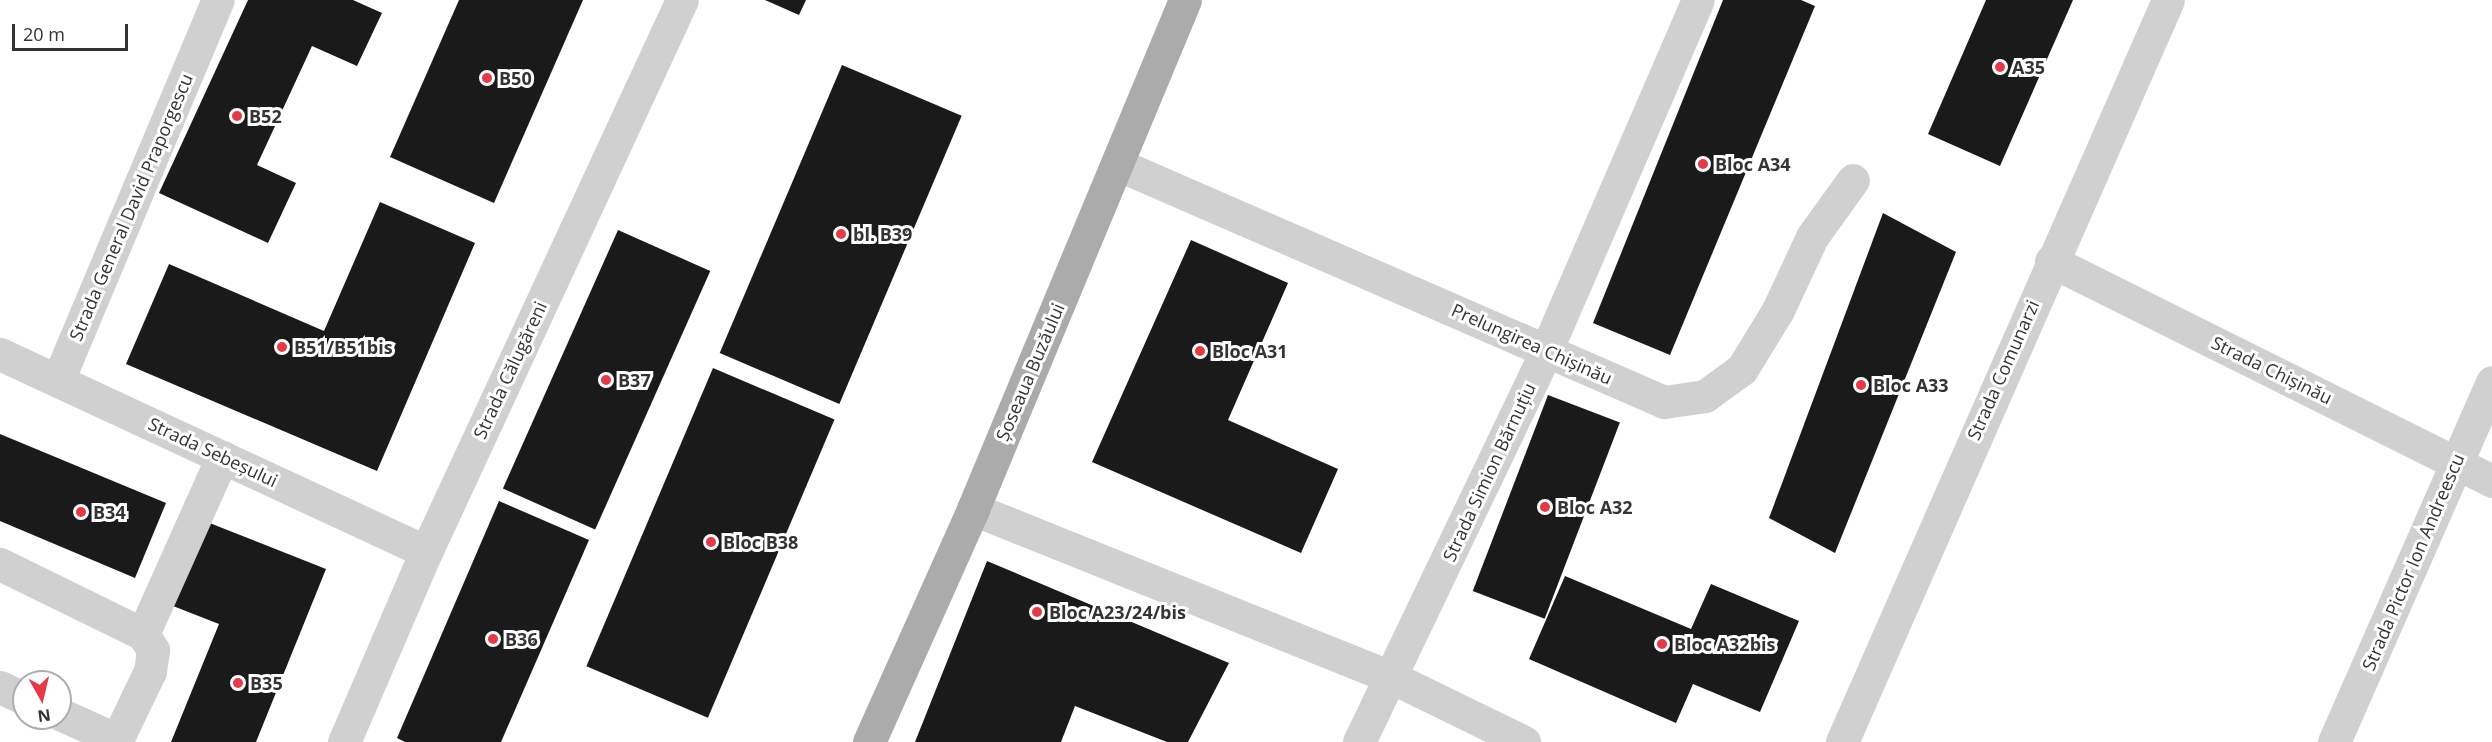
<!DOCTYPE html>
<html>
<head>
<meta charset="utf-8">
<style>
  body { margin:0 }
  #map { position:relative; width:2492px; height:742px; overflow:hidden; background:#fff; font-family:"Open Sans",sans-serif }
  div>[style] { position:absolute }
  .building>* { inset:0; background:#1a1a1a; transform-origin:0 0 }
  .minor>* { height:33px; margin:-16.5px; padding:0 16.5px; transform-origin:16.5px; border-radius:16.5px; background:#d0d0d0 }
  .major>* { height:33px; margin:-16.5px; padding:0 16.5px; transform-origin:16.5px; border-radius:16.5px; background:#ababab }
  .dots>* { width:16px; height:16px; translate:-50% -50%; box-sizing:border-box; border:3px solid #fff; border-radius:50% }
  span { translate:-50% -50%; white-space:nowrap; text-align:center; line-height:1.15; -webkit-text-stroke:6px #fff; paint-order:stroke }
  .poi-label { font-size:18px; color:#333; font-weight:700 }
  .left { translate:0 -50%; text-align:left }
  .street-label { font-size:18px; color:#333 }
  .north { position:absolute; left:12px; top:670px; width:60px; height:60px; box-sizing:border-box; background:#fff; border:2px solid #adadad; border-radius:50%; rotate:172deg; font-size:16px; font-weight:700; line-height:24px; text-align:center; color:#333 }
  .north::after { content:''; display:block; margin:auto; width:21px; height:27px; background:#e63946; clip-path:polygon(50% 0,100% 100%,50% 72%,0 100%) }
  .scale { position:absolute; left:12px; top:24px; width:116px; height:27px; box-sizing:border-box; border:3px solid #333; border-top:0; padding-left:8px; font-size:18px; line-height:21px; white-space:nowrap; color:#333; -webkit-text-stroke:4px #fff; paint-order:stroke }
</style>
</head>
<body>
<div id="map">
  <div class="building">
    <div style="clip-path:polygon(248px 0,353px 0,382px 13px,357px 66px,312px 46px,257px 165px,296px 183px,268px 243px,159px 193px)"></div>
    <div style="clip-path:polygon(459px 0,583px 0,494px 203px,390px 157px)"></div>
    <div style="clip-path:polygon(765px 0,806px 0,799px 15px)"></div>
    <div style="clip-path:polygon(1723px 0,1801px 0,1815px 6px,1670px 355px,1593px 323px)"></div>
    <div style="clip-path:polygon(1986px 0,2073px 0,2000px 166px,1928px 134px)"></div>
    <div style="left:842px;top:65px;width:130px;height:313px;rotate:23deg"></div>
    <div style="clip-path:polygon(380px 202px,475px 243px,377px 471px,126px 364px,169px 264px,324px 331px)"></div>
    <div style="clip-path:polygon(1883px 213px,1956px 252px,1835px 553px,1769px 518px)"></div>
    <div style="left:618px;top:230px;width:101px;height:283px;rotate:24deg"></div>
    <div style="clip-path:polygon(1191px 240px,1288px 283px,1228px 420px,1338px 469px,1301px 553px,1092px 462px)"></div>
    <div style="left:713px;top:368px;width:132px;height:324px;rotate:23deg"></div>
    <div style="left:1548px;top:395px;width:77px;height:210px;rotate:21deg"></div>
    <div style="clip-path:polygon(0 434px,166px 503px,135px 578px,0 521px)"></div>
    <div style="clip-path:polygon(499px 501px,589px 540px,501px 742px,405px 742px,397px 738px)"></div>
    <div style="clip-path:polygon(207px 522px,326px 569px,256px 742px,171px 742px,219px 624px,173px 606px)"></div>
    <div style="clip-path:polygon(987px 561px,1229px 663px,1188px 742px,1167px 742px,1075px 706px,1061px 742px,915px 742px)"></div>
    <div style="clip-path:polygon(1565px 576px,1691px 629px,1711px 584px,1799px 621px,1760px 712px,1693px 684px,1676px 723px,1529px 659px)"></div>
  </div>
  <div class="minor">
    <div style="left:1117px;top:164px;width:597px;rotate:23.51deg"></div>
    <div style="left:1664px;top:402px;width:41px;rotate:-8.3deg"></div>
    <div style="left:1705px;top:396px;width:46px;rotate:-36.1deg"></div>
    <div style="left:1742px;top:369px;width:69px;rotate:-58.6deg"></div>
    <div style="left:1778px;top:310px;width:81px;rotate:-65deg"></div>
    <div style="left:1812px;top:237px;width:70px;rotate:-54.3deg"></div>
    <div style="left:2051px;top:261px;width:493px;rotate:26.5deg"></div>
    <div style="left:0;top:354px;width:470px;rotate:24.9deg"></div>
    <div style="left:58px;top:380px;width:412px;rotate:-67.2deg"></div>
    <div style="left:973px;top:509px;width:453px;rotate:21.9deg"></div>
    <div style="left:1393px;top:678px;width:146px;rotate:26deg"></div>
    <div style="left:0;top:564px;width:159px;rotate:26.1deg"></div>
    <div style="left:143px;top:634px;width:19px;rotate:58deg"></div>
    <div style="left:153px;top:650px;width:21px;rotate:98deg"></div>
    <div style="left:150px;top:671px;width:79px;rotate:115.6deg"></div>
    <div style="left:143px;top:634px;width:194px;rotate:-65.9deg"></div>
    <div style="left:0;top:687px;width:26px;rotate:25deg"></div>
    <div style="left:60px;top:714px;width:63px;rotate:24.5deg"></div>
    <div style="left:344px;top:742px;width:207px;rotate:-66.7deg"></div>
    <div style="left:426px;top:552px;width:608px;rotate:-65.12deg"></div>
    <div style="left:1359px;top:742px;width:433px;rotate:-64.4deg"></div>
    <div style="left:1546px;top:351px;width:382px;rotate:-66.6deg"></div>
    <div style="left:1842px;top:742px;width:810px;rotate:-66.28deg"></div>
    <div style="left:2334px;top:742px;width:393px;rotate:-66.3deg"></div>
  </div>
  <div class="major">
    <div style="left:869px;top:742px;width:255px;rotate:-65.9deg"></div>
    <div style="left:973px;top:509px;width:551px;rotate:-67.39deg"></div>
  </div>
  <div class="dots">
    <div style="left:2000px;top:67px;background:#e63946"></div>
    <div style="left:487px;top:78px;background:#e63946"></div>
    <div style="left:237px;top:116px;background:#e63946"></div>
    <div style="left:1703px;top:164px;background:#e63946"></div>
    <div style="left:841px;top:234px;background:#e63946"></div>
    <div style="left:282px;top:347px;background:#e63946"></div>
    <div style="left:1200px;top:351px;background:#e63946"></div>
    <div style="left:606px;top:380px;background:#e63946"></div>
    <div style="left:1861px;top:385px;background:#e63946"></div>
    <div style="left:1545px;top:507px;background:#e63946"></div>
    <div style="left:81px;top:512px;background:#e63946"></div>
    <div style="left:711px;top:542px;background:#e63946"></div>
    <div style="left:1037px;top:612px;background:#e63946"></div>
    <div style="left:493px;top:639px;background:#e63946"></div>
    <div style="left:1662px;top:644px;background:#e63946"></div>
    <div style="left:238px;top:683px;background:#e63946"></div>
  </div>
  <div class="poi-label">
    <span class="left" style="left:2012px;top:67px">A35</span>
    <span class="left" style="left:499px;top:78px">B50</span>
    <span class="left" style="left:249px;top:116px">B52</span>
    <span class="left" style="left:1715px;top:164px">Bloc A34</span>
    <span class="left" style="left:853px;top:234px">bl. B39</span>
    <span class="left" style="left:294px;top:347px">B51/B51bis</span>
    <span class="left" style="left:1212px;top:351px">Bloc A31</span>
    <span class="left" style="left:618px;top:380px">B37</span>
    <span class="left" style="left:1873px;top:385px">Bloc A33</span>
    <span class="left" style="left:1557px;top:507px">Bloc A32</span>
    <span class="left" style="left:93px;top:512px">B34</span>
    <span class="left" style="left:723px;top:542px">Bloc B38</span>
    <span class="left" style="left:1049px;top:612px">Bloc A23/24/bis</span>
    <span class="left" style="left:505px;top:639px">B36</span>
    <span class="left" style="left:1674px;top:644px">Bloc A32bis</span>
    <span class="left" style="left:250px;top:683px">B35</span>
  </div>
  <div class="street-label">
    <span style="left:131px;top:207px;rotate:-67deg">Strada General David Praporgescu</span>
    <span style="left:1532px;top:344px;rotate:24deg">Prelungirea Chișinău</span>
    <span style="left:510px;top:370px;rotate:-65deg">Strada Călugăreni</span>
    <span style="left:2003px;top:370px;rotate:-66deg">Strada Comunarzi</span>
    <span style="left:2272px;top:370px;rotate:26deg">Strada Chișinău</span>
    <span style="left:1030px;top:372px;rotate:-67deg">Șoseaua Buzăului</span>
    <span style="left:213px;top:452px;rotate:25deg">Strada Sebeșului</span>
    <span style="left:1489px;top:472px;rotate:-65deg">Strada Simion Bărnuțiu</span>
    <span style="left:2413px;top:562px;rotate:-67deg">Strada Pictor Ion Andreescu</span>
  </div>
  <div class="north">N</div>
  <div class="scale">20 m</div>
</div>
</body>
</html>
